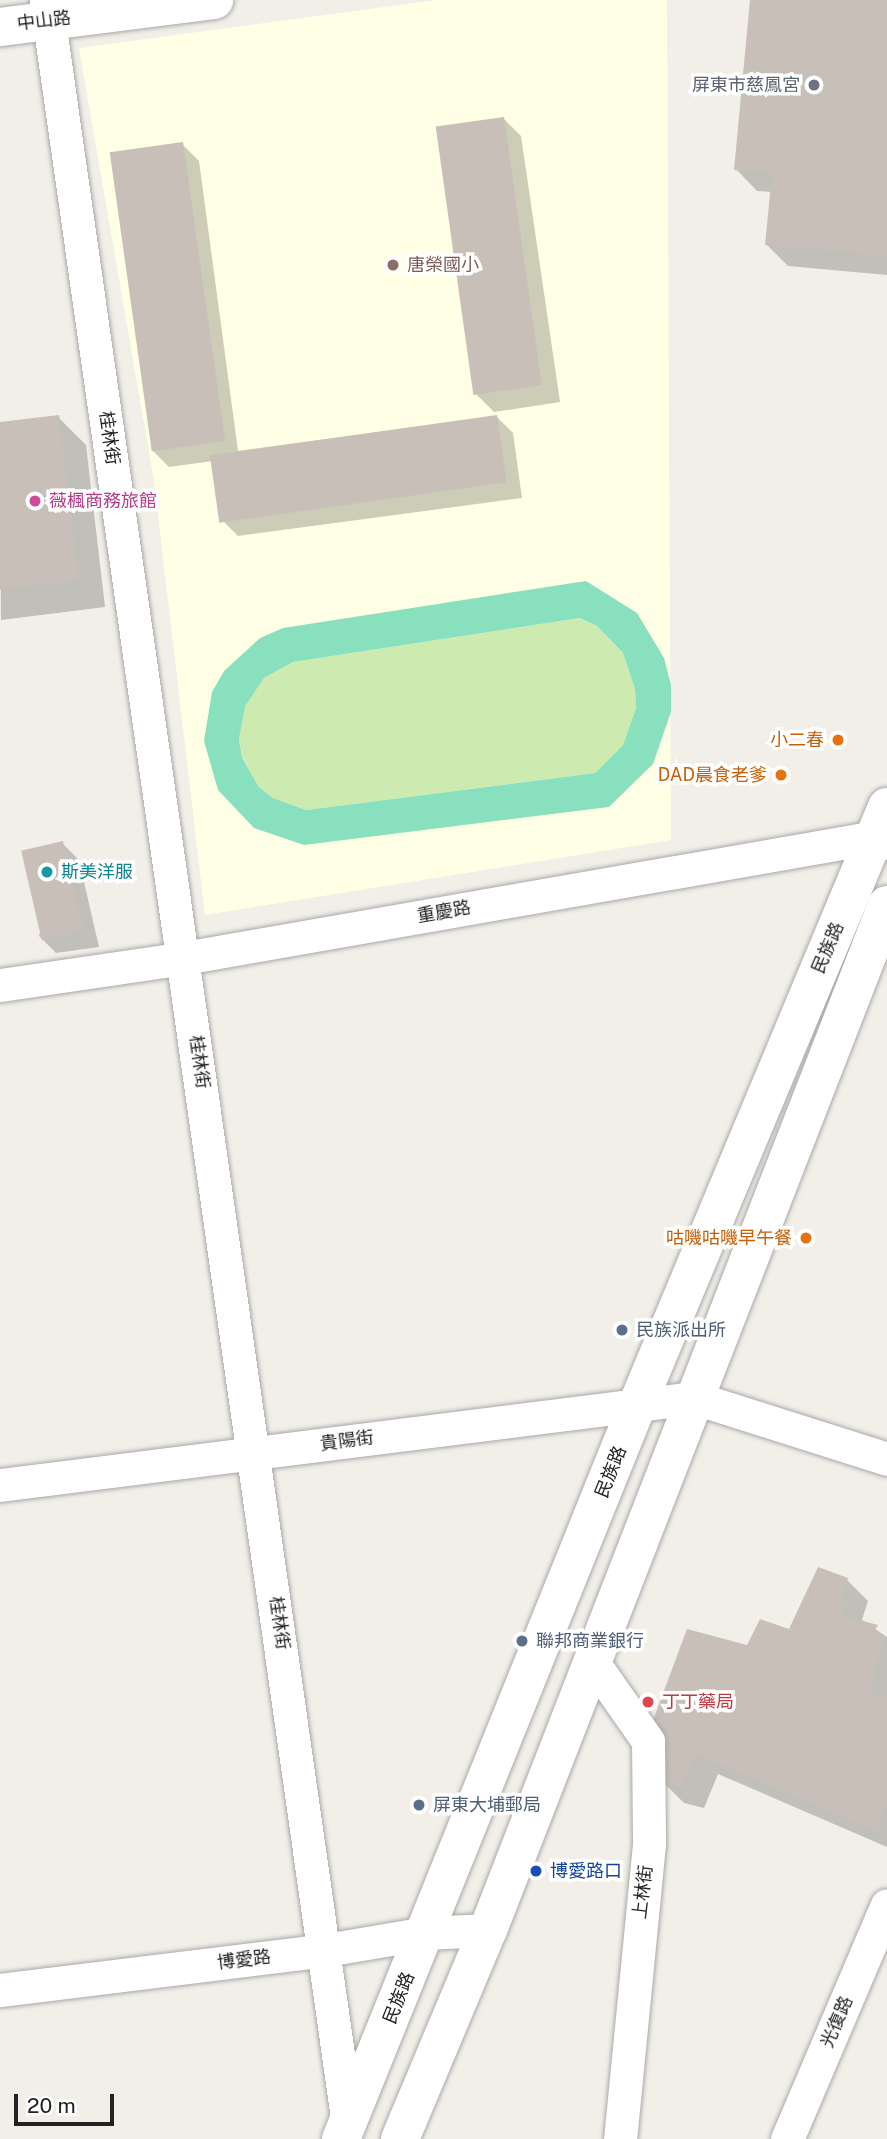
<!DOCTYPE html>
<html>
<head>
<meta charset="utf-8">
<style>
  body { margin:0 }
  #map { position:relative; width:887px; height:2139px; overflow:hidden; background:#f2efe9; font-family:"Public Sans","Noto Sans TC",sans-serif }
  div>[style] { position:absolute }
  .education>* { inset:0; background:#ffffe5 }
  .grass>* { inset:0; background:#cdebb0 }
  .pitch>* { inset:0; background:#88e0be }
  .shadow>* { inset:0; background:#0003 }
  .building>* { inset:0; background:#c7bfb8; transform-origin:0 0 }
  .roads { filter:drop-shadow(0 0 2px #a9a9a9) drop-shadow(0 0 2px #a9a9a9) }
  .minor>* { height:33px; margin:-16.5px; padding:0 16.5px; transform-origin:16.5px; border-radius:16.5px; background:#fff }
  .tertiary>* { height:38px; margin:-19px; padding:0 19px; transform-origin:19px; border-radius:19px; background:#fff }
  .dots>* { width:19px; height:19px; translate:-50% -50%; box-sizing:border-box; border:4px solid #fff; border-radius:50% }
  span { translate:-50% -50%; white-space:nowrap; text-align:center; line-height:1.15; -webkit-text-stroke:7px #fff; paint-order:stroke }
  .street-label { font-size:18px; color:#222 }
  .worship-label { font-size:18px; color:#5b616d }
  .right { translate:-100% -50%; text-align:right }
  .education-label { font-size:18px; color:#785e54 }
  .left { translate:0 -50%; text-align:left }
  .hotel-label { font-size:18px; color:#b23c85 }
  .food-label { font-size:18px; color:#c56008 }
  .culture-label { font-size:18px; color:#0d838f }
  .service-label { font-size:18px; color:#4e5e75 }
  .health-label { font-size:18px; color:#be3a42 }
  .transit-label { font-size:18px; color:#164399 }
  .scale { position:absolute; left:14px; top:2094px; width:100px; height:32px; box-sizing:border-box; border:4px solid #222; border-top:0; padding-left:9px; font-size:21px; line-height:24px; white-space:nowrap; color:#222; -webkit-text-stroke:5px #fff; paint-order:stroke }
</style>
</head>
<body>
<div id="map">
  <div class="education">
    <div style="clip-path:polygon(437px 0,667px 0,671px 840px,205px 915px,154px 481px,79px 48px)"></div>
  </div>
  <div class="grass">
    <div style="clip-path:polygon(580px 618px,597px 626px,623px 653px,635px 689px,636px 708px,623px 745px,595px 773px,306px 810px,273px 798px,259px 787px,242px 756px,239px 739px,244px 706px,264px 678px,293px 662px)"></div>
  </div>
  <div class="pitch">
    <div style="clip-path:polygon(evenodd,586px 581px,637px 613px,664px 658px,671px 685px,671px 712px,653px 764px,609px 807px,304px 845px,254px 828px,218px 790px,204px 741px,212px 692px,224px 671px,260px 638px,283px 628px,586px 581px,580px 618px,597px 626px,623px 653px,635px 689px,636px 708px,623px 745px,595px 773px,306px 810px,273px 798px,259px 787px,242px 757px,239px 739px,245px 706px,264px 678px,293px 662px,580px 618px)"></div>
  </div>
  <div class="shadow">
    <div style="clip-path:polygon(751px 0,887px 2px,887px 275px,788px 266px,767px 245px,772px 192px,757px 191px,736px 169px)"></div>
    <div style="clip-path:polygon(504px 119px,521px 136px,560px 402px,494px 412px,477px 395px)"></div>
    <div style="clip-path:polygon(182px 144px,199px 161px,238px 451px,496px 416px,513px 433px,522px 498px,238px 536px,221px 519px,213px 461px,169px 467px,152px 450px)"></div>
    <div style="clip-path:polygon(58px 417px,86px 445px,105px 607px,1px 620px,0 424px)"></div>
    <div style="clip-path:polygon(62px 843px,79px 860px,99px 947px,56px 953px,39px 936px)"></div>
    <div style="clip-path:polygon(847px 1580px,868px 1601px,862px 1620px,887px 1637px,887px 1847px,718px 1774px,704px 1808px,684px 1803px,663px 1782px,663px 1731px,654px 1722px,748px 1647px,790px 1631px)"></div>
  </div>
  <div class="building">
    <div style="clip-path:polygon(750px 0,887px 0,887px 256px,765px 245px,772px 173px,734px 170px)"></div>
    <div style="left:504px;top:117px;width:271px;height:69px;rotate:82deg"></div>
    <div style="left:183px;top:142px;width:302px;height:74px;rotate:82deg"></div>
    <div style="clip-path:polygon(59px 415px,79px 580px,0 590px,0 422px)"></div>
    <div style="left:497px;top:415px;width:68px;height:290px;rotate:82deg"></div>
    <div style="left:63px;top:841px;width:92px;height:43px;rotate:77deg"></div>
    <div style="clip-path:polygon(818px 1567px,848px 1578px,841px 1602px,849px 1604px,841px 1615px,878px 1625px,873px 1633px,884px 1638px,870px 1692px,887px 1698px,887px 1806px,877px 1832px,696px 1754px,682px 1787px,661px 1783px,661px 1725px,652px 1723px,687px 1629px,747px 1645px,760px 1619px,789px 1629px)"></div>
  </div>
  <div class="roads">
    <div class="minor">
      <div style="left:46px;top:0;width:2145px;rotate:81.91deg"></div>
      <div style="left:0;top:985px;width:186px;rotate:-8.3deg"></div>
      <div style="left:184px;top:958px;width:702px;rotate:-9.93deg"></div>
      <div style="left:875px;top:837px;width:13px;rotate:27deg"></div>
      <div style="left:0;top:1485px;width:700px;rotate:-7.14deg"></div>
      <div style="left:695px;top:1398px;width:201px;rotate:17.6deg"></div>
      <div style="left:592px;top:1661px;width:98px;rotate:55deg"></div>
      <div style="left:648px;top:1741px;width:103px;rotate:89.4deg"></div>
      <div style="left:649px;top:1844px;width:296px;rotate:95.6deg"></div>
      <div style="left:0;top:1990px;width:328px;rotate:-7deg"></div>
      <div style="left:326px;top:1950px;width:100px;rotate:-9.7deg"></div>
      <div style="left:425px;top:1933px;width:63px;rotate:-2.7deg"></div>
      <div style="left:787px;top:2139px;width:254px;rotate:-66.9deg"></div>
    </div>
    <div class="tertiary">
      <div style="left:0;top:27px;width:216px;rotate:-7.2deg"></div>
      <div style="left:341px;top:2139px;width:794px;rotate:-68.02deg"></div>
      <div style="left:638px;top:1403px;width:646px;rotate:-67.33deg"></div>
      <div style="left:400px;top:2139px;width:227px;rotate:-67.2deg"></div>
      <div style="left:488px;top:1930px;width:1100px;rotate:-68.73deg"></div>
    </div>
  </div>
  <div class="dots">
    <div style="left:814px;top:85px;background:#6b7280"></div>
    <div style="left:393px;top:265px;background:#8d6e63"></div>
    <div style="left:35px;top:501px;background:#d1479c"></div>
    <div style="left:838px;top:740px;background:#e8710a"></div>
    <div style="left:781px;top:775px;background:#e8710a"></div>
    <div style="left:47px;top:872px;background:#0f9aa8"></div>
    <div style="left:806px;top:1238px;background:#e8710a"></div>
    <div style="left:622px;top:1330px;background:#5c6f8a"></div>
    <div style="left:522px;top:1641px;background:#5c6f8a"></div>
    <div style="left:648px;top:1702px;background:#e0444e"></div>
    <div style="left:419px;top:1805px;background:#5c6f8a"></div>
    <div style="left:536px;top:1871px;background:#1a4fb4"></div>
  </div>
  <div class="street-label">
    <span style="left:44px;top:21px;rotate:-7deg">中山路</span>
    <span style="left:109px;top:438px;rotate:82deg">桂林街</span>
    <span style="left:444px;top:912px;rotate:-10deg">重慶路</span>
    <span style="left:828px;top:948px;rotate:-67deg">民族路</span>
    <span style="left:199px;top:1062px;rotate:82deg">桂林街</span>
    <span style="left:347px;top:1441px;rotate:-7deg">貴陽街</span>
    <span style="left:611px;top:1472px;rotate:-68deg">民族路</span>
    <span style="left:279px;top:1623px;rotate:82deg">桂林街</span>
    <span style="left:643px;top:1892px;rotate:-83deg">上林街</span>
    <span style="left:244px;top:1960px;rotate:-7deg">博愛路</span>
    <span style="left:399px;top:1998px;rotate:-68deg">民族路</span>
    <span style="left:837px;top:2022px;rotate:-67deg">光復路</span>
  </div>
  <div class="worship-label">
    <span class="right" style="left:800px;top:85px">屏東市慈鳳宮</span>
  </div>
  <div class="education-label">
    <span class="left" style="left:407px;top:265px">唐榮國小</span>
  </div>
  <div class="hotel-label">
    <span class="left" style="left:49px;top:501px">薇楓商務旅館</span>
  </div>
  <div class="food-label">
    <span class="right" style="left:824px;top:740px">小二春</span>
    <span class="right" style="left:767px;top:775px">DAD晨食老爹</span>
    <span class="right" style="left:792px;top:1238px">咕嘰咕嘰早午餐</span>
  </div>
  <div class="culture-label">
    <span class="left" style="left:61px;top:872px">斯美洋服</span>
  </div>
  <div class="service-label">
    <span class="left" style="left:636px;top:1330px">民族派出所</span>
    <span class="left" style="left:536px;top:1641px">聯邦商業銀行</span>
    <span class="left" style="left:433px;top:1805px">屏東大埔郵局</span>
  </div>
  <div class="health-label">
    <span class="left" style="left:662px;top:1702px">丁丁藥局</span>
  </div>
  <div class="transit-label">
    <span class="left" style="left:550px;top:1871px">博愛路口</span>
  </div>
  <div class="scale">20 m</div>
</div>
</body>
</html>
